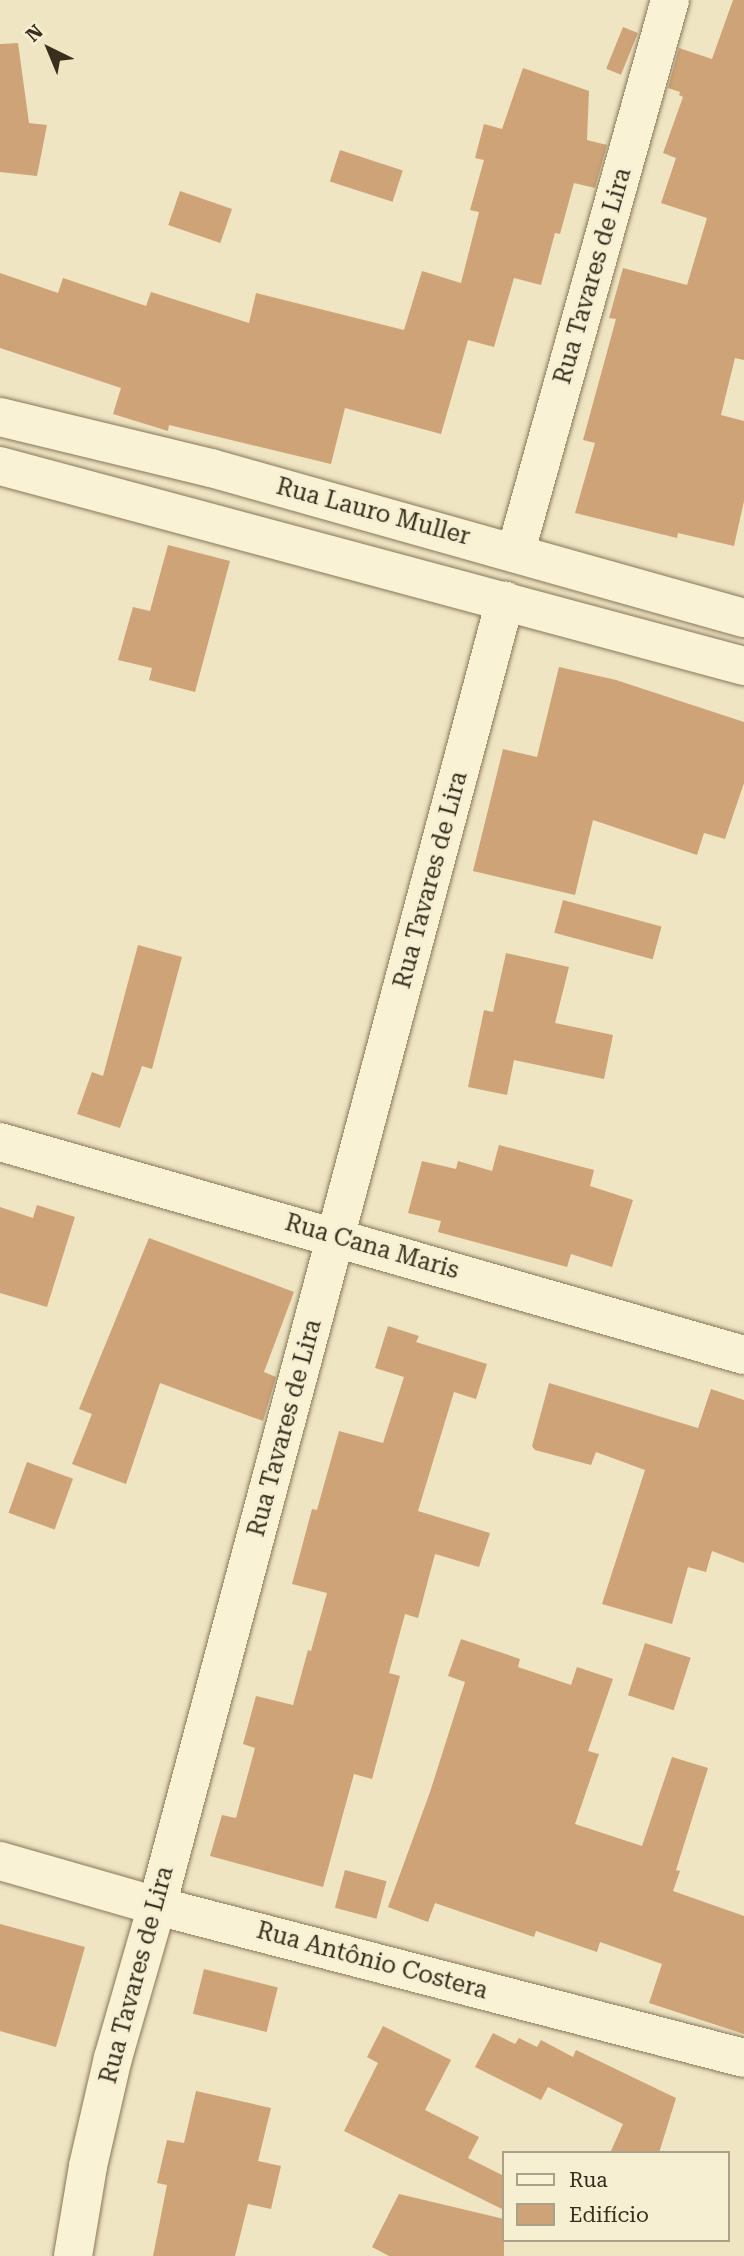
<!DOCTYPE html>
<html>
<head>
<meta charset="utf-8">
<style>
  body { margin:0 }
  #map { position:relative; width:744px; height:2256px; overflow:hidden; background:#efe5c2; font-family:"Roboto Serif",serif }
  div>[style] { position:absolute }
  .building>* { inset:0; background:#cea377; transform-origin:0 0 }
  .roads { filter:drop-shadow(0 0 2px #897759) drop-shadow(0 0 2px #897759) }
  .minor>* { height:38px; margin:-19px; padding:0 19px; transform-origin:19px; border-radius:19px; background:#f9f2d5 }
  .tertiary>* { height:38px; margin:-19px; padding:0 19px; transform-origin:19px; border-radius:19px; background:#f9f2d5 }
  span { translate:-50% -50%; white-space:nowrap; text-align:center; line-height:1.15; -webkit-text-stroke:5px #f6efd2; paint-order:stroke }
  .street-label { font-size:24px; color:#392d1d }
  .legend { position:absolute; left:502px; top:2151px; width:228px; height:91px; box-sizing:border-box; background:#f6efd2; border:2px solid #aaa18a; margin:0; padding:9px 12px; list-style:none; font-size:21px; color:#392d1d }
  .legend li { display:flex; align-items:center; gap:14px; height:35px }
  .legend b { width:35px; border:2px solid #aaa18a }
  .north { position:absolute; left:14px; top:14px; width:70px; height:70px; -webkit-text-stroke:5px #f6efd2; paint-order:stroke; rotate:317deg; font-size:19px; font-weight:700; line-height:28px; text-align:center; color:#392d1d }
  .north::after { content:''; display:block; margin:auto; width:24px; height:32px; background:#392d1d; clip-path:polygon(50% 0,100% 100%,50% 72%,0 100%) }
</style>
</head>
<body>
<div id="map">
  <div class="building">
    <div style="clip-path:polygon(733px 0,744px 0,744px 360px,735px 358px,721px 415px,744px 421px,744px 501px,734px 546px,678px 533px,677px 538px,575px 513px,595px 443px,583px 440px,616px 319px,609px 318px,623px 268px,687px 285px,707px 218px,661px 203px,676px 158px,663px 153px,683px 97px,679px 95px,680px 92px,668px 88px,679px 48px,712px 59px)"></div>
    <div style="left:623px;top:27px;width:16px;height:45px;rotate:22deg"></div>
    <div style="clip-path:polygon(18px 43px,29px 123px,47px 125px,37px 176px,0 172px,0 44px)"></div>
    <div style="clip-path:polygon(523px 68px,589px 91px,587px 140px,607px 145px,595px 188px,574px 183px,560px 234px,555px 233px,541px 285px,514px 278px,494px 347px,468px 340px,441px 434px,345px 408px,331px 464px,169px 425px,168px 431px,113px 414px,121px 388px,0 348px,0 273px,58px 293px,63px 278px,146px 306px,151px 292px,249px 323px,256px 293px,404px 330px,422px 271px,461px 283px,479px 212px,470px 210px,484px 160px,475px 158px,484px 124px,502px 129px)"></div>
    <div style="left:340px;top:150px;width:66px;height:33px;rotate:18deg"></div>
    <div style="left:180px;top:191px;width:55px;height:36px;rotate:19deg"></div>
    <div style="clip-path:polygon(168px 545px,230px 561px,195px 692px,149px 680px,152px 668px,118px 660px,133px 607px,150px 611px)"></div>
    <div style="clip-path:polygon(559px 667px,616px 680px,744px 722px,744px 783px,725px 839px,704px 833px,697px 855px,593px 820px,575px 895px,473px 871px,503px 749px,537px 757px)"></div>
    <div style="left:563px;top:900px;width:102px;height:34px;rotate:15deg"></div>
    <div style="clip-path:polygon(138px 945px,182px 957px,152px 1069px,142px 1066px,120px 1128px,77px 1114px,92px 1072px,103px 1076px)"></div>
    <div style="clip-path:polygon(506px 953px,569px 967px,555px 1023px,613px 1035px,604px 1079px,514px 1060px,507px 1095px,468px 1087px,484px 1010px,493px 1012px)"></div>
    <div style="clip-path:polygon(499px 1145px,594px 1170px,590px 1186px,633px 1200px,612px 1267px,571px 1254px,567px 1267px,438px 1232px,441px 1221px,408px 1213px,422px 1161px,456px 1169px,458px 1161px,492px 1171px)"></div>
    <div style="clip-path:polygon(37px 1205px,75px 1217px,47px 1307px,0 1293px,0 1207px,33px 1218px)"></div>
    <div style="clip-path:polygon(149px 1238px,294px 1292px,264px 1372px,276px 1377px,263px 1421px,160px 1383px,126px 1484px,72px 1464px,92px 1414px,79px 1409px)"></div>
    <div style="clip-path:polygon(388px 1326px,419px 1336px,416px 1342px,487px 1364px,476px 1399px,454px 1392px,418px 1511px,490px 1533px,479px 1567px,435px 1554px,418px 1618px,405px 1614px,389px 1673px,400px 1676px,372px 1779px,354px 1774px,323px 1887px,210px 1856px,222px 1815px,236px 1818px,255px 1748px,243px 1744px,256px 1696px,293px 1705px,308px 1650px,311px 1651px,327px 1593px,292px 1584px,312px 1509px,317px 1510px,339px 1431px,383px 1443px,404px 1377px,375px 1368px)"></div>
    <div style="clip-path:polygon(549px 1383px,698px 1428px,711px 1389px,744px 1400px,744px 1563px,712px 1551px,706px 1572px,688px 1567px,672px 1624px,602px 1604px,645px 1470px,596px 1452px,591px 1465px,535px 1450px,532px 1446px)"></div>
    <div style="left:27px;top:1462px;width:49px;height:54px;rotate:20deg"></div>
    <div style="clip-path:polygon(461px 1639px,520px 1659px,518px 1667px,571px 1685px,577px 1667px,613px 1679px,588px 1751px,599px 1754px,575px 1824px,642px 1846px,672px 1757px,708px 1768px,676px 1870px,680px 1871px,673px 1891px,744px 1916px,744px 2034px,649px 2003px,662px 1964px,600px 1942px,597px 1952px,536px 1931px,534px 1937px,435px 1903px,428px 1922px,388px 1907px,430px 1792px,465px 1682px,448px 1676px)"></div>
    <div style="left:645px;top:1643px;width:48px;height:55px;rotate:18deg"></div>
    <div style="left:345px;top:1870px;width:43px;height:39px;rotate:15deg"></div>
    <div style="clip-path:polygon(0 1924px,85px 1947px,56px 2047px,0 2031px)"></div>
    <div style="left:204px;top:1969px;width:76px;height:46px;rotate:14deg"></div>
    <div style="clip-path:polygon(383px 2026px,451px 2060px,425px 2110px,479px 2137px,468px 2158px,504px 2176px,504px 2210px,344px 2131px,378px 2063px,367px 2057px)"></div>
    <div style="clip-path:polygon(493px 2033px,515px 2044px,519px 2038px,537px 2047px,541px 2040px,573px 2057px,576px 2050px,676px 2098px,659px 2153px,610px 2153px,623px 2124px,548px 2087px,541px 2100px,475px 2067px)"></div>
    <div style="clip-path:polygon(196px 2091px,271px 2108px,258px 2161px,281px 2166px,271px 2209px,248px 2204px,235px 2256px,153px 2256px,167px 2185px,157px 2183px,167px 2140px,184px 2143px)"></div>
    <div style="clip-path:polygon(399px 2194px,504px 2219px,504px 2256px,389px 2256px,372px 2247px)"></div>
  </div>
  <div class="roads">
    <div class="minor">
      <div style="left:516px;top:551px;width:572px;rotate:-74.38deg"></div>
      <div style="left:0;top:1142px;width:774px;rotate:15.98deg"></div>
      <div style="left:0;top:1861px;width:163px;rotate:16deg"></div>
      <div style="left:157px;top:1906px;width:606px;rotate:14.52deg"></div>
      <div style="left:73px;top:2256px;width:91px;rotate:-80.5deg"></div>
      <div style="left:88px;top:2166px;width:111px;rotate:-77deg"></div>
      <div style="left:113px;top:2058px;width:158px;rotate:-73.9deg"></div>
      <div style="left:157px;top:1906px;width:1351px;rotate:-75.07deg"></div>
    </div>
    <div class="tertiary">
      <div style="left:0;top:417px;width:217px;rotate:13.6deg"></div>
      <div style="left:211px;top:468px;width:554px;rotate:15.72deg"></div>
      <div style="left:0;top:466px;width:770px;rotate:15.05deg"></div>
    </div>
  </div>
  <div class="street-label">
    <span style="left:593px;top:276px;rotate:-74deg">Rua Tavares de Lira</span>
    <span style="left:373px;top:512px;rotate:15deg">Rua Lauro Muller</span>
    <span style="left:431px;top:880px;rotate:-75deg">Rua Tavares de Lira</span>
    <span style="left:372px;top:1247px;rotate:16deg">Rua Cana Maris</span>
    <span style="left:285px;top:1428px;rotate:-75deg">Rua Tavares de Lira</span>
    <span style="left:372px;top:1961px;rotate:15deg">Rua Antônio Costera</span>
    <span style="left:137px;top:1975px;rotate:-75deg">Rua Tavares de Lira</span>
  </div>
  <ul class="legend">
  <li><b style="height:9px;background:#f9f2d5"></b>Rua</li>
  <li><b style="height:19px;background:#cea377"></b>Edifício</li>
  </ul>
  <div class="north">N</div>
</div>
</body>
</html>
